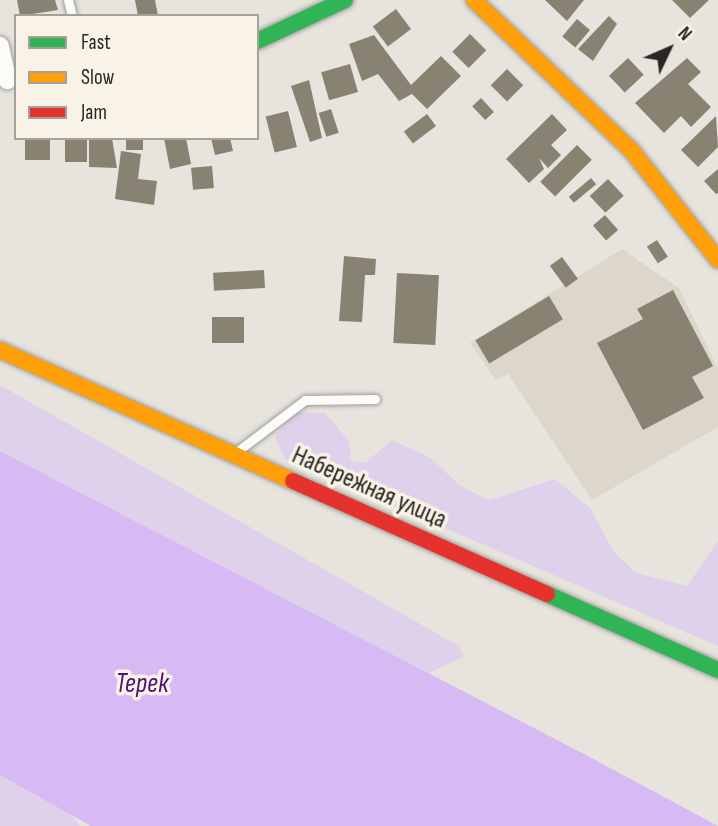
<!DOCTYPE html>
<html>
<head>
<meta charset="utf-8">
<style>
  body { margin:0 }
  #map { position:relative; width:718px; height:826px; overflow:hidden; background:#e7e4de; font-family:"Sofia Sans Condensed",sans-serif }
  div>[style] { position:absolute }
  .built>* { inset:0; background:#ddd7cb }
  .green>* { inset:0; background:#dfd1eb }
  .water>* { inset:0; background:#d7b9f4 }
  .building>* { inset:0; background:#888273; transform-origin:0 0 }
  .roads { filter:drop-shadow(0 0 2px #a09e99) drop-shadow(0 0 2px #a09e99) }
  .lane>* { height:9px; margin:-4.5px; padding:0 4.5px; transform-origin:4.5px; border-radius:4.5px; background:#fbfbfa }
  .street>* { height:18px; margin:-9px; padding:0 9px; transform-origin:9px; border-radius:9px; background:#fbfbfa }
  .fast>* { height:16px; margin:-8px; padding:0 8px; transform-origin:8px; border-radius:8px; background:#30b455 }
  .slow>* { height:16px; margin:-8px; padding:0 8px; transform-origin:8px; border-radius:8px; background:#ff9f0a }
  .jam>* { height:16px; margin:-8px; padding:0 8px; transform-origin:8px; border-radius:8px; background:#e5322d }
  span { translate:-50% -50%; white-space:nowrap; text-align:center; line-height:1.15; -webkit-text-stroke:7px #f8f2e7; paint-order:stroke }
  .street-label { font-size:26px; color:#292723 }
  .water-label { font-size:28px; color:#4e1379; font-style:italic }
  .legend { position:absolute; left:14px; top:14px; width:245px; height:126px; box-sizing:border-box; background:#f8f2e7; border:2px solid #a5a199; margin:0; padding:9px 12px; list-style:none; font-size:21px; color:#292723 }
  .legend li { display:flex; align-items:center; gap:14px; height:35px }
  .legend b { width:35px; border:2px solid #a5a199 }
  .north { position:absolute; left:634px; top:14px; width:70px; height:70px; -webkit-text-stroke:5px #f8f2e7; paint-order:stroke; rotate:46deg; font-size:19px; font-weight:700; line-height:28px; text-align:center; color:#292723 }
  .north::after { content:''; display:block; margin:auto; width:24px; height:32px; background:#292723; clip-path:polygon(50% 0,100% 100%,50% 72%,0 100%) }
</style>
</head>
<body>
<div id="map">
  <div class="built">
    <div style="clip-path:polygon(622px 249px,679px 288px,718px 369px,718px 427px,592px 500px,508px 374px,496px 380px,470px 343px)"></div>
  </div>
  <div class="green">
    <div style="clip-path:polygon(0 385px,459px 646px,464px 657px,428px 673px,0 451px)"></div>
    <div style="clip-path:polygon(294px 412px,325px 413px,349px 441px,351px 461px,365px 463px,392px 440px,431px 458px,459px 485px,489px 500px,555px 479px,591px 509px,613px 551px,636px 573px,687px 586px,718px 541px,718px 646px,285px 459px,275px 437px)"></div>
    <div style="clip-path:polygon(0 775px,67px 809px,80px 826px,0 826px)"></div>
  </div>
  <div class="water">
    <div style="clip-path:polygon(0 451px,584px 754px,718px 826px,91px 826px,0 775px)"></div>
  </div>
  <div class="building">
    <div style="clip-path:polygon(17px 0,55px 0,58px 10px,20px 16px)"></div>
    <div style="clip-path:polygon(135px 0,155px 0,158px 16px,138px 16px)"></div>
    <div style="clip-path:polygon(545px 0,584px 0,567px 21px)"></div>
    <div style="clip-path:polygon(672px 0,709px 0,690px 18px)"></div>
    <div style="left:396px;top:9px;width:25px;height:29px;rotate:53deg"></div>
    <div style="clip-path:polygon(609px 16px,617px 24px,593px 61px,578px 49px)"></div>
    <div style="left:577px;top:19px;width:17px;height:23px;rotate:40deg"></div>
    <div style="left:470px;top:34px;width:23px;height:25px;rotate:45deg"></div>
    <div style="clip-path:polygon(374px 35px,411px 85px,441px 56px,461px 76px,427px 109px,412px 94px,399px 101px,378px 74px,362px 81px,349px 44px)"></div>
    <div style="left:628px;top:58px;width:23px;height:26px;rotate:47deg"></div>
    <div style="clip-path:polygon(687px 58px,701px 72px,688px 84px,711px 107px,691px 127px,681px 116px,664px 133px,635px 103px)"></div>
    <div style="left:350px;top:64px;width:29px;height:30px;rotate:74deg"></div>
    <div style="left:507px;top:69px;width:23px;height:23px;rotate:45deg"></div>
    <div style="clip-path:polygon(309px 80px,322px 138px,310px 142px,291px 86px)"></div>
    <div style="left:481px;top:98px;width:19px;height:12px;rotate:47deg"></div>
    <div style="left:331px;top:109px;width:25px;height:13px;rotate:72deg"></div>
    <div style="left:288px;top:111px;width:37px;height:23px;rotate:76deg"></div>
    <div style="left:427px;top:114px;width:15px;height:29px;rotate:53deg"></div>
    <div style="clip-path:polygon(552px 114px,567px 130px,551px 145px,561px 155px,548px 168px,539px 158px,544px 169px,529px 183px,506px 159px)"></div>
    <div style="clip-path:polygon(716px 116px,718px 147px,698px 167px,681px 150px)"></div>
    <div style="left:25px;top:138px;width:25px;height:22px"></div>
    <div style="left:65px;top:138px;width:22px;height:24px"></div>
    <div style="clip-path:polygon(89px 138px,112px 138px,117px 168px,89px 167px)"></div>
    <div style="left:126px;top:138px;width:17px;height:12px"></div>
    <div style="clip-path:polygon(164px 138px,186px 138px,191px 164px,170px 169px)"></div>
    <div style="clip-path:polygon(211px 138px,230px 138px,233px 151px,215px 155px)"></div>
    <div style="left:577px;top:145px;width:21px;height:52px;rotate:45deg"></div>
    <div style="clip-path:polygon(121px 151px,141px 154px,138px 179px,157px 181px,154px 205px,115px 199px)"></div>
    <div style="left:212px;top:166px;width:22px;height:21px;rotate:85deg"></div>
    <div style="clip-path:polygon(718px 169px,718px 193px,716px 194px,704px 181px)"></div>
    <div style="left:591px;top:178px;width:8px;height:29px;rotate:50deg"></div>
    <div style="left:608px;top:179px;width:23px;height:25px;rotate:47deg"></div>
    <div style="left:605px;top:215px;width:20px;height:16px;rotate:49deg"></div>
    <div style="left:657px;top:240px;width:20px;height:12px;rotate:57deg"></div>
    <div style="clip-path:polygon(344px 256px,376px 259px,375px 275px,365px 275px,362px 322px,339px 321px)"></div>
    <div style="left:562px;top:257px;width:27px;height:15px;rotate:54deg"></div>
    <div style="left:264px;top:270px;width:18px;height:51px;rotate:87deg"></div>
    <div style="left:397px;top:273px;width:42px;height:70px;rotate:3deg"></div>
    <div style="clip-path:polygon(673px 290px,713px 366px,692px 377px,704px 398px,643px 430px,597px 343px,643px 319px,637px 309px)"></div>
    <div style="left:549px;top:296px;width:27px;height:86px;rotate:59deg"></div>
    <div style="left:212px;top:317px;width:32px;height:26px"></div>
  </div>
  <div class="roads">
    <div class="lane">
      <div style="left:68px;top:0;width:16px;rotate:76deg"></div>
      <div style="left:235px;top:453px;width:88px;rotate:-37.1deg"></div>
      <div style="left:305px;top:400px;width:70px;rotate:-0.8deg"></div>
    </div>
    <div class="street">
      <div style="left:0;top:46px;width:35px;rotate:78deg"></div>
    </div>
    <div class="fast">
      <div style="left:257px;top:41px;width:97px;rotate:-25deg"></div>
      <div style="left:547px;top:594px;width:187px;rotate:24deg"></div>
    </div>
    <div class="slow">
      <div style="left:474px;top:0;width:219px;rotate:43.7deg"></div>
      <div style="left:632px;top:151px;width:139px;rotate:51.7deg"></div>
      <div style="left:0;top:350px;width:321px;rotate:24.1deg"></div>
    </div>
    <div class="jam">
      <div style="left:293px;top:481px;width:278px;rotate:24deg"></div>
    </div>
  </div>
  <div class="street-label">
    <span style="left:369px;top:488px;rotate:24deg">Набережная улица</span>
  </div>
  <div class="water-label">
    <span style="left:142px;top:684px">Терек</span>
  </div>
  <ul class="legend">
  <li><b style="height:9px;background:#30b455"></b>Fast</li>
  <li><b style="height:9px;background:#ff9f0a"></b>Slow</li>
  <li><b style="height:9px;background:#e5322d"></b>Jam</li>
  </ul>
  <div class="north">N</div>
</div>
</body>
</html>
